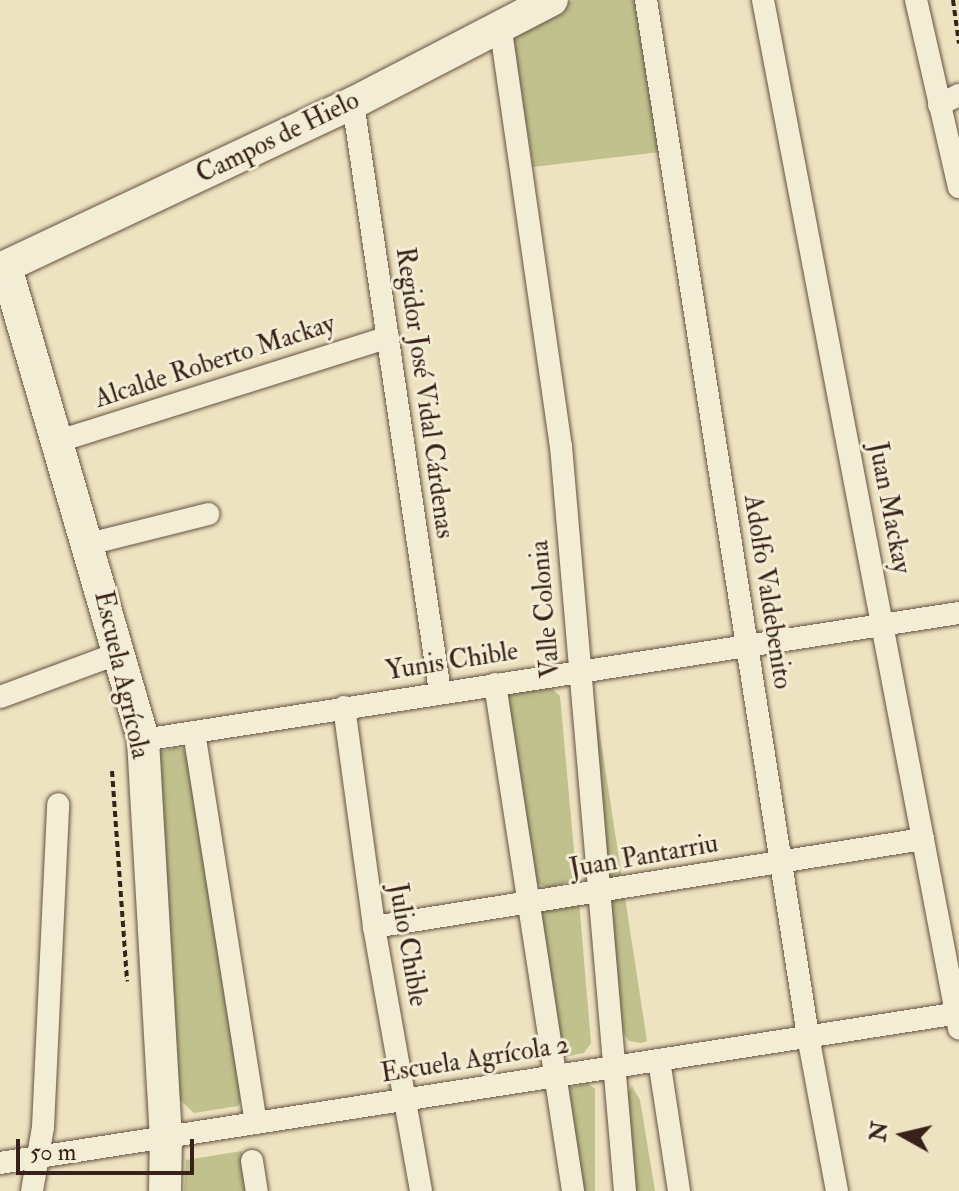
<!DOCTYPE html>
<html>
<head>
<meta charset="utf-8">
<style>
  body { margin:0 }
  #map { position:relative; width:959px; height:1191px; overflow:hidden; background:#eee3c0; font-family:"IM FELL Double Pica",serif }
  div>[style] { position:absolute }
  .green>* { inset:0; background:#c0c18d }
  .path>* { height:4px; margin-top:-2px; transform-origin:0; background:repeating-linear-gradient(90deg,#372119 0 6px,transparent 0 10px) }
  .roads { filter:drop-shadow(0 0 2px #655243) drop-shadow(0 0 2px #655243) }
  .street>* { height:22px; margin:-11px; padding:0 11px; transform-origin:11px; border-radius:11px; background:#f4edd6 }
  .secondary>* { height:32px; margin:-16px; padding:0 16px; transform-origin:16px; border-radius:16px; background:#f4edd6 }
  span { translate:-50% -50%; white-space:nowrap; text-align:center; line-height:1.15; -webkit-text-stroke:6px #f4edd6; paint-order:stroke }
  .street-label { font-size:26px; color:#372119 }
  .north { position:absolute; left:863px; top:1095px; width:80px; height:80px; -webkit-text-stroke:6px #f4edd6; paint-order:stroke; rotate:278deg; font-size:22px; font-weight:700; line-height:32px; text-align:center; color:#372119 }
  .north::after { content:''; display:block; margin:auto; width:28px; height:36px; background:#372119; clip-path:polygon(50% 0,100% 100%,50% 72%,0 100%) }
  .scale { position:absolute; left:16px; top:1139px; width:178px; height:36px; box-sizing:border-box; border:4px solid #372119; border-top:0; padding-left:10px; font-size:24px; line-height:28px; white-space:nowrap; color:#372119; -webkit-text-stroke:6px #f4edd6; paint-order:stroke }
</style>
</head>
<body>
<div id="map">
  <div class="green">
    <div style="clip-path:polygon(573px 0,638px 0,660px 152px,533px 167px,512px 29px)"></div>
    <div style="clip-path:polygon(550px 687px,560px 696px,576px 873px,571px 881px,548px 888px,533px 882px,506px 695px)"></div>
    <div style="clip-path:polygon(594px 696px,647px 1041px,641px 1043px,629px 1041px,620px 1028px)"></div>
    <div style="clip-path:polygon(177px 747px,184px 750px,190px 768px,243px 1098px,238px 1106px,194px 1113px,180px 1100px,154px 764px,159px 752px)"></div>
    <div style="clip-path:polygon(579px 901px,591px 1043px,584px 1053px,564px 1057px,536px 906px)"></div>
    <div style="clip-path:polygon(587px 1083px,595px 1089px,595px 1191px,582px 1191px,566px 1089px)"></div>
    <div style="clip-path:polygon(632px 1086px,640px 1100px,655px 1191px,624px 1191px,625px 1097px)"></div>
    <div style="clip-path:polygon(242px 1151px,248px 1191px,184px 1191px,186px 1160px)"></div>
  </div>
  <div class="path">
    <div style="left:953px;top:0;width:44px;rotate:82.2deg"></div>
    <div style="left:112px;top:771px;width:211px;rotate:85.9deg"></div>
  </div>
  <div class="roads">
    <div class="street">
      <div style="left:646px;top:0;width:1049px;rotate:81.11deg"></div>
      <div style="left:808px;top:1036px;width:158px;rotate:79.4deg"></div>
      <div style="left:763px;top:0;width:1047px;rotate:79.21deg"></div>
      <div style="left:916px;top:0;width:192px;rotate:77.1deg"></div>
      <div style="left:500px;top:24px;width:426px;rotate:81.8deg"></div>
      <div style="left:561px;top:446px;width:748px;rotate:85.09deg"></div>
      <div style="left:353px;top:103px;width:595px;rotate:81.6deg"></div>
      <div style="left:939px;top:105px;width:22px;rotate:-27deg"></div>
      <div style="left:59px;top:441px;width:345px;rotate:-17.5deg"></div>
      <div style="left:89px;top:544px;width:123px;rotate:-14.1deg"></div>
      <div style="left:495px;top:684px;width:513px;rotate:81.25deg"></div>
      <div style="left:0;top:697px;width:127px;rotate:-20.3deg"></div>
      <div style="left:344px;top:707px;width:222px;rotate:82.2deg"></div>
      <div style="left:374px;top:927px;width:268px;rotate:79.9deg"></div>
      <div style="left:194px;top:732px;width:396px;rotate:81deg"></div>
      <div style="left:143px;top:740px;width:826px;rotate:-8.85deg"></div>
      <div style="left:374px;top:927px;width:556px;rotate:-9.11deg"></div>
      <div style="left:659px;top:1060px;width:133px;rotate:81.3deg"></div>
      <div style="left:252px;top:1161px;width:30px;rotate:81deg"></div>
      <div style="left:0;top:1163px;width:971px;rotate:-8.89deg"></div>
      <div style="left:32px;top:1191px;width:65px;rotate:-80.2deg"></div>
      <div style="left:43px;top:1127px;width:323px;rotate:-87.3deg"></div>
    </div>
    <div class="secondary">
      <div style="left:6px;top:267px;width:492px;rotate:73.8deg"></div>
      <div style="left:143px;top:740px;width:395px;rotate:86.7deg"></div>
      <div style="left:166px;top:1134px;width:57px;rotate:91deg"></div>
      <div style="left:0;top:269px;width:390px;rotate:-25.2deg"></div>
      <div style="left:353px;top:103px;width:224px;rotate:-27.4deg"></div>
    </div>
  </div>
  <div class="street-label">
    <span style="left:278px;top:138px;rotate:-26deg">Campos de Hielo</span>
    <span style="left:215px;top:362px;rotate:-18deg">Alcalde Roberto Mackay</span>
    <span style="left:424px;top:393px;rotate:82deg">Regidor José Vidal Cárdenas</span>
    <span style="left:889px;top:508px;rotate:79deg">Juan Mackay</span>
    <span style="left:767px;top:592px;rotate:81deg">Adolfo Valdebenito</span>
    <span style="left:546px;top:609px;rotate:-95deg">Valle Colonia</span>
    <span style="left:452px;top:662px;rotate:-9deg">Yunis Chible</span>
    <span style="left:121px;top:675px;rotate:77deg">Escuela Agrícola</span>
    <span style="left:644px;top:857px;rotate:-10deg">Juan Pantarriu</span>
    <span style="left:407px;top:945px;rotate:80deg">Julio Chible</span>
    <span style="left:475px;top:1060px;rotate:-9deg">Escuela Agrícola 2</span>
  </div>
  <div class="north">N</div>
  <div class="scale">50 m</div>
</div>
</body>
</html>
